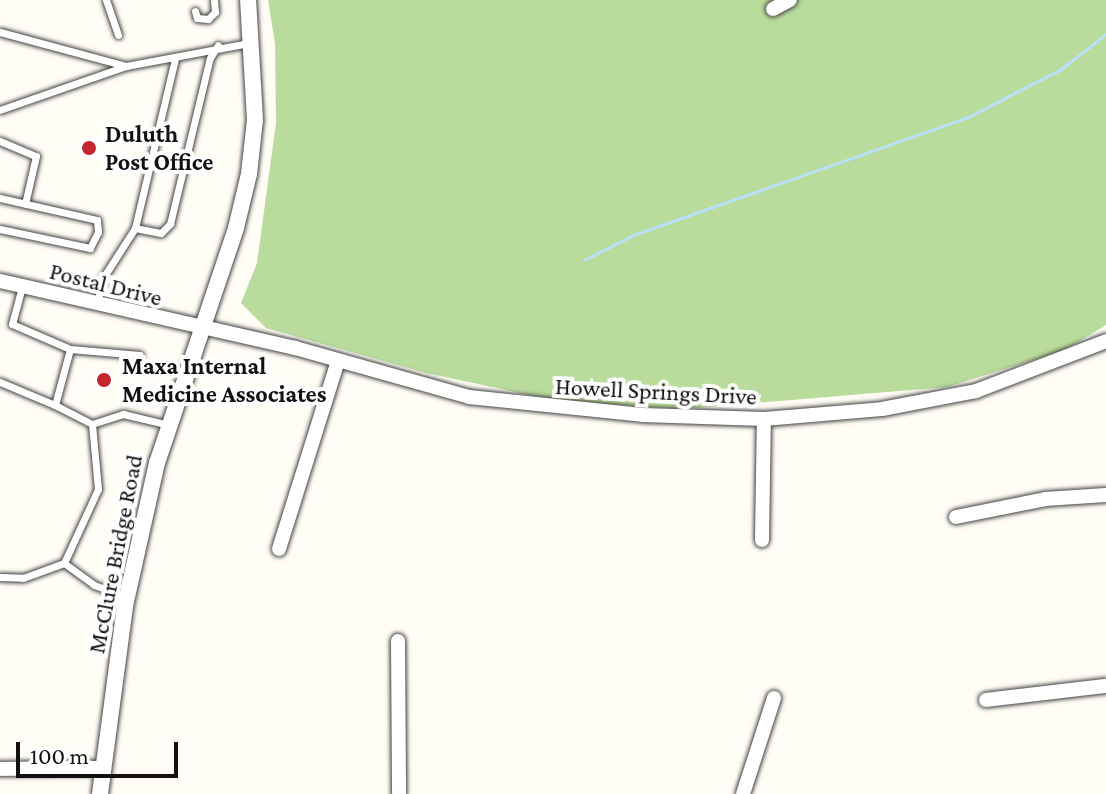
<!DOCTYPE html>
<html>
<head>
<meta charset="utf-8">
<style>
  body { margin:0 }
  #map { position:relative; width:1106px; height:794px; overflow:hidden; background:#fffdf5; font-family:"Crimson Pro",serif }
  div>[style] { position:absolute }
  .forest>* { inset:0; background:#b9dc9c }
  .stream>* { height:3px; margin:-1.5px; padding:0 1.5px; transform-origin:1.5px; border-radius:1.5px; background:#b9e0f7 }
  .roads { filter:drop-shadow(0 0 2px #444) drop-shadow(0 0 2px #444) }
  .service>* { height:7px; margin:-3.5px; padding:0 3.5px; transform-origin:3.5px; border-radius:3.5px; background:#fff }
  .minor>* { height:14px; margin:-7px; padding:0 7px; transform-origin:7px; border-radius:7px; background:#fff }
  .tertiary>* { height:16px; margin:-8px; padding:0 8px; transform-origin:8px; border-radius:8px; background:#fff }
  .dots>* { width:22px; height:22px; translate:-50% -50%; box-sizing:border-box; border:4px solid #fff; border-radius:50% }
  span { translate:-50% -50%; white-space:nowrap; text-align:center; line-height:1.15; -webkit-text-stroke:8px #fff; paint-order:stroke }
  .poi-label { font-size:24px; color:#111; font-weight:700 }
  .left { translate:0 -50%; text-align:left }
  .street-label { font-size:24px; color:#111 }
  .scale { position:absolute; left:16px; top:742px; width:162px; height:36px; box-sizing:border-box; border:4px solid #111; border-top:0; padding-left:10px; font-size:24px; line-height:28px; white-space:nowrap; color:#111; -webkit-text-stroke:6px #fff; paint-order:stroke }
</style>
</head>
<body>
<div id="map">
  <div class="forest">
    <div style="clip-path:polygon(268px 0,1106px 0,1106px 325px,1065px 350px,947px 387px,683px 409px,558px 401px,426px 373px,266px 328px,241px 303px,257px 263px,276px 123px,275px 44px)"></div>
  </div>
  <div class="stream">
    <div style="left:584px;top:260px;width:55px;rotate:-27deg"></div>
    <div style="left:633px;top:235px;width:357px;rotate:-19.4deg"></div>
    <div style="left:970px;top:116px;width:102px;rotate:-27.3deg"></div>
    <div style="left:1061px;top:69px;width:57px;rotate:-37.9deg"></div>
  </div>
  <div class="roads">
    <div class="service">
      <div style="left:106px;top:0;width:37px;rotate:71deg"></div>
      <div style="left:195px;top:11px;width:7px;rotate:74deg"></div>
      <div style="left:197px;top:18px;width:11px;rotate:5deg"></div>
      <div style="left:208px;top:19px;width:10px;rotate:-45deg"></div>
      <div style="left:215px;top:12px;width:12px;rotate:-95deg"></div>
      <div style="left:0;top:32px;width:131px;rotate:15.1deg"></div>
      <div style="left:126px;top:66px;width:133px;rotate:160.8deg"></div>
      <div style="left:126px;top:66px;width:125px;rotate:-10.6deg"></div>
      <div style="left:0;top:141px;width:39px;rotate:23deg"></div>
      <div style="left:36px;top:156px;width:49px;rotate:102.9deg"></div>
      <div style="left:0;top:198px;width:99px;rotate:12.8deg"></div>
      <div style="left:97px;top:220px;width:12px;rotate:85deg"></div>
      <div style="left:98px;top:232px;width:18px;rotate:117deg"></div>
      <div style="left:90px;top:248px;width:92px;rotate:-168.1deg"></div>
      <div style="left:135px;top:228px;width:26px;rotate:11deg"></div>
      <div style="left:161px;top:233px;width:13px;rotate:-45deg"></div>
      <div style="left:170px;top:224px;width:171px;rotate:-76.5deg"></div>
      <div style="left:210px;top:58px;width:15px;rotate:-58deg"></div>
      <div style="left:97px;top:304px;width:27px;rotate:-77deg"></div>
      <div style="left:103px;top:278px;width:59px;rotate:-57.4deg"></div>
      <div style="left:135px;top:228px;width:174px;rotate:-76.7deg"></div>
      <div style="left:70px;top:349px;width:70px;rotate:4.9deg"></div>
      <div style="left:0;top:382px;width:60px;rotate:22.7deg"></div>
      <div style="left:92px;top:424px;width:33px;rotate:-18deg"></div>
      <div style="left:123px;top:414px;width:47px;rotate:13.4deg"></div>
      <div style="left:64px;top:563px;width:37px;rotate:36deg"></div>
      <div style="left:94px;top:585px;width:35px;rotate:20deg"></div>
      <div style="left:0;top:577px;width:23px;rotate:2deg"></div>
      <div style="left:23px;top:578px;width:44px;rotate:-20.1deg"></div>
      <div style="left:64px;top:563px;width:81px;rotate:-65.3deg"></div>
      <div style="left:98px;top:489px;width:65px;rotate:-95.3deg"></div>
      <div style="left:92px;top:424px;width:42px;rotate:-152.8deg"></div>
      <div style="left:55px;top:405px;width:58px;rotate:-75deg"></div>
      <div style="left:70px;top:349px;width:63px;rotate:-156.7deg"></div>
      <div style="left:12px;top:324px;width:39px;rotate:-75deg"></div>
    </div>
    <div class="minor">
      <div style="left:773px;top:9px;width:19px;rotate:-28deg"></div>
      <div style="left:0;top:281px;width:303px;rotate:12.8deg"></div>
      <div style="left:295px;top:348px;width:181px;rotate:15.7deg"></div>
      <div style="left:469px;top:397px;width:174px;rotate:5.9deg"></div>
      <div style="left:642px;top:415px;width:122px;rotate:1.9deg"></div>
      <div style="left:764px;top:419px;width:118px;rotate:-4.8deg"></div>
      <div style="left:882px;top:409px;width:96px;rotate:-10.8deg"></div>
      <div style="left:976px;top:391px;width:139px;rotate:-21deg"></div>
      <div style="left:956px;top:517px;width:91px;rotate:-11.4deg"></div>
      <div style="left:1045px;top:499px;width:61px;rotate:-3.8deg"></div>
      <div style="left:762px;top:540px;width:121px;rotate:-89.1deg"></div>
      <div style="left:279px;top:549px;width:197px;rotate:-72.6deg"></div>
      <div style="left:398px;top:641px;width:153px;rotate:89.6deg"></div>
      <div style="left:986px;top:700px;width:121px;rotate:-6.7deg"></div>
      <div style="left:0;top:769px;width:103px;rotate:-0.6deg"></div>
      <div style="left:743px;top:794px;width:101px;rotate:-72.1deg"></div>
    </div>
    <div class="tertiary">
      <div style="left:100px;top:794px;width:190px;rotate:-82.4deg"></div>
      <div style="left:125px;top:606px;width:147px;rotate:-77.4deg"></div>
      <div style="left:157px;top:463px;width:248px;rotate:-71.4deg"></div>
      <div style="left:236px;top:228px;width:56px;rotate:-76.5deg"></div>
      <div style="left:249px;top:174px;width:54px;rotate:-83.7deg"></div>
      <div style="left:255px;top:120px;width:120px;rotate:-93.3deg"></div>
    </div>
  </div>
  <div class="dots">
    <div style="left:89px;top:148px;background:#c4262e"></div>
    <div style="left:104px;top:380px;background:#c4262e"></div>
  </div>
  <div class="poi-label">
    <span class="left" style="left:105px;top:148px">Duluth<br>Post Office</span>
    <span class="left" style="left:122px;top:380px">Maxa Internal<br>Medicine Associates</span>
  </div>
  <div class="street-label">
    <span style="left:106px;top:284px;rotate:14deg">Postal Drive</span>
    <span style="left:656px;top:391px;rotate:3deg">Howell Springs Drive</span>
    <span style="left:115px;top:554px;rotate:-79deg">McClure Bridge Road</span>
  </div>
  <div class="scale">100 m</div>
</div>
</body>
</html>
